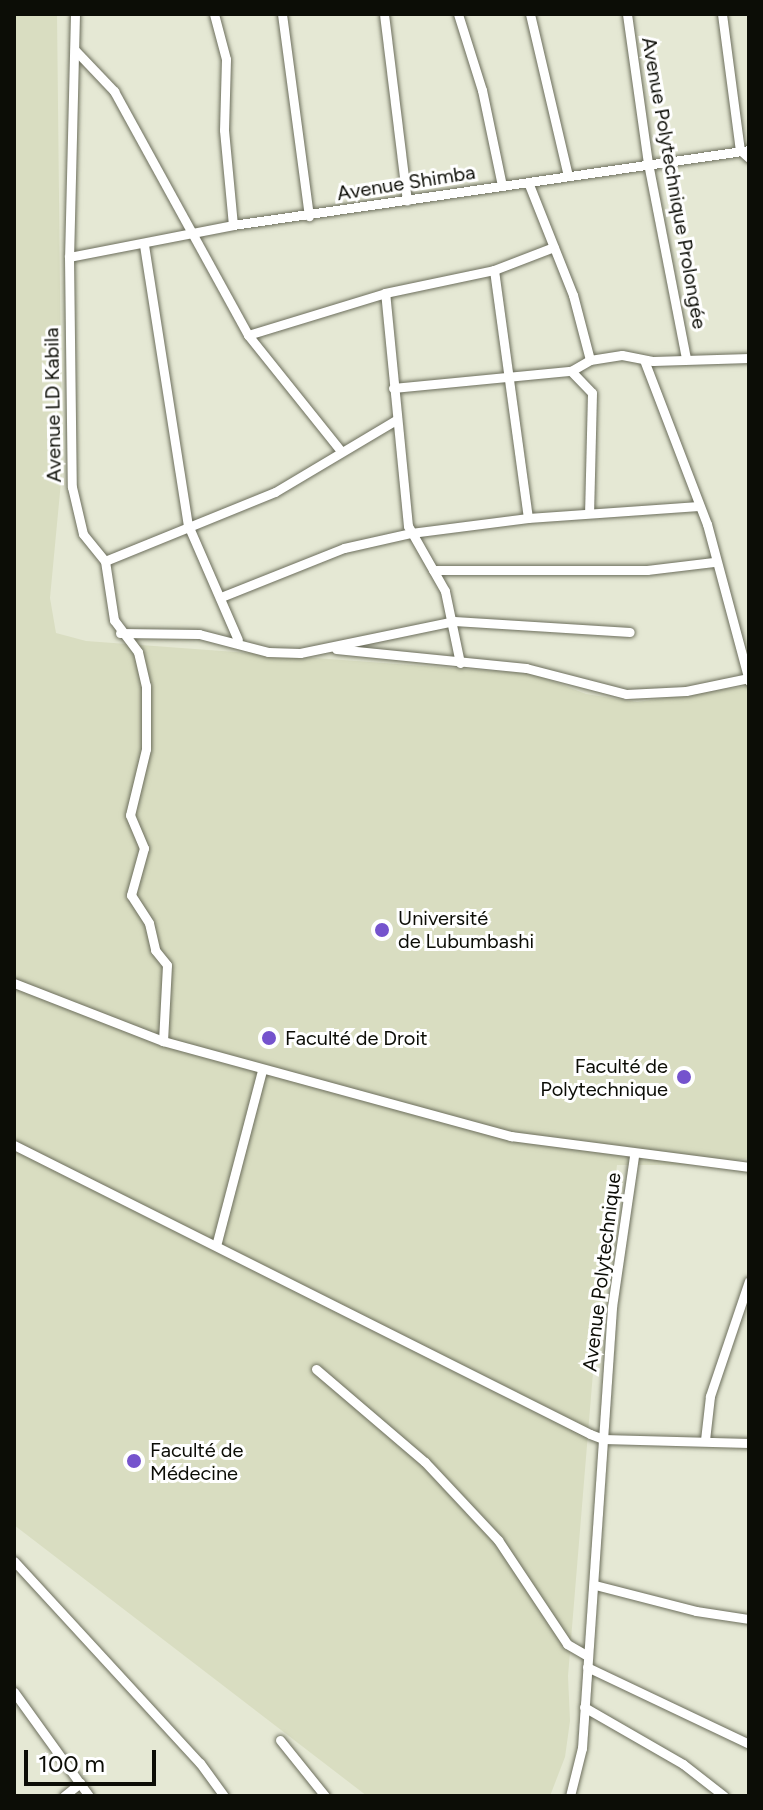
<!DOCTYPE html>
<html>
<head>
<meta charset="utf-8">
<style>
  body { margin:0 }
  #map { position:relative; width:763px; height:1810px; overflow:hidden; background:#e5e8d4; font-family:Figtree,sans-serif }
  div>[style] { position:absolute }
  .built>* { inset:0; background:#d9ddc1 }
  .roads { filter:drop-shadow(0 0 2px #6c6e5c) drop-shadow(0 0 2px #6c6e5c) }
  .minor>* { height:9px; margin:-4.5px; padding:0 4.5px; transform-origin:4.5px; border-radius:4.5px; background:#fff }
  .dots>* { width:22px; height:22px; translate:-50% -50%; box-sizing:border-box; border:4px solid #fff; border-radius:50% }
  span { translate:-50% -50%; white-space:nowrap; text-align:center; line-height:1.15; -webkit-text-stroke:6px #fff; paint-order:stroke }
  .street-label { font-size:20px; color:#0c0d06 }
  .poi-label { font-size:20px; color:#0c0d06 }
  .left { translate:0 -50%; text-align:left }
  .right { translate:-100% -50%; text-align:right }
  .frame { position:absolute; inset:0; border:16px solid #0c0d06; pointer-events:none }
  .scale { position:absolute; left:24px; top:1750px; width:132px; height:36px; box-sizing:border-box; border:4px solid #0c0d06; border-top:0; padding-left:10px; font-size:24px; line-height:28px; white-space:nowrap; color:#0c0d06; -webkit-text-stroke:6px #fff; paint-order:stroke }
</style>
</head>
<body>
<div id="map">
  <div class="built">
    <div style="clip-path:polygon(14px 14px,57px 14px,62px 471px,50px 598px,56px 633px,86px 641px,534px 674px,586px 694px,637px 702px,749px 686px,749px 1158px,713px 1165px,617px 1165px,597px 1324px,568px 1676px,570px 1721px,565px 1757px,550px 1796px,367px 1796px,14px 1525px)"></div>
  </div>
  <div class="roads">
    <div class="minor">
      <div style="left:75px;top:14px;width:243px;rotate:91.4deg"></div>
      <div style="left:69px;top:257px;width:230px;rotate:89.3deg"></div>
      <div style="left:72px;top:487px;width:48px;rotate:76.8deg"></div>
      <div style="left:83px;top:534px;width:35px;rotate:51deg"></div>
      <div style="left:105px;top:561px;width:60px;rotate:81.3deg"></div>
      <div style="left:114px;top:620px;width:40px;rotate:53deg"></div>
      <div style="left:138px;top:652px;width:35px;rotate:77deg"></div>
      <div style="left:146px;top:686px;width:63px;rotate:90deg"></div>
      <div style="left:146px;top:749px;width:68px;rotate:103.6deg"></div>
      <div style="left:130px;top:815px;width:36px;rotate:67deg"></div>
      <div style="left:144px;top:848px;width:49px;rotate:105.5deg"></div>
      <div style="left:131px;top:895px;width:33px;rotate:57deg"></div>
      <div style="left:149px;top:923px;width:28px;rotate:77deg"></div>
      <div style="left:155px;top:950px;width:19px;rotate:51deg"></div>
      <div style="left:167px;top:965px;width:76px;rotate:93deg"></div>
      <div style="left:214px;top:14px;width:47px;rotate:75.1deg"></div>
      <div style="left:226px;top:59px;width:71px;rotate:91.6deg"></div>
      <div style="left:224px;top:130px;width:95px;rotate:84.6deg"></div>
      <div style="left:282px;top:14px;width:204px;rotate:82.4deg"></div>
      <div style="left:384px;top:14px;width:188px;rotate:83deg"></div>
      <div style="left:458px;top:14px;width:80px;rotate:72.5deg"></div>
      <div style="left:482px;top:90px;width:98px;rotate:78.2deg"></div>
      <div style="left:530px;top:14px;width:166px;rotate:76.8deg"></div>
      <div style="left:627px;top:14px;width:150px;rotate:82deg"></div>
      <div style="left:648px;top:163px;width:199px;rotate:79deg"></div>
      <div style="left:722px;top:14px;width:137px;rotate:82.5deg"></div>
      <div style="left:740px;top:150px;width:12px;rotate:42deg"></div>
      <div style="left:75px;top:50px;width:57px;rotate:46.4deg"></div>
      <div style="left:114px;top:91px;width:278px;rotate:61.2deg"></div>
      <div style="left:248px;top:335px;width:147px;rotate:51.3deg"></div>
      <div style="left:528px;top:182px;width:122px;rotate:68.3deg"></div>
      <div style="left:573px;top:295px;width:67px;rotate:75.3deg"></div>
      <div style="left:590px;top:360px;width:32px;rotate:-9deg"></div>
      <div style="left:622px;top:355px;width:32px;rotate:11deg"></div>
      <div style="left:653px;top:361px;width:96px;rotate:-1.8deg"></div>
      <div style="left:144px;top:245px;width:283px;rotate:81.1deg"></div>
      <div style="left:188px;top:525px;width:125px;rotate:66.5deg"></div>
      <div style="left:69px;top:257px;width:167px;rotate:-11deg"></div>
      <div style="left:233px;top:225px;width:521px;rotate:-8.27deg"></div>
      <div style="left:494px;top:270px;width:250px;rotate:82.2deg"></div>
      <div style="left:248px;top:335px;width:143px;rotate:-17deg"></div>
      <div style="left:644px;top:360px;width:176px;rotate:69deg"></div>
      <div style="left:707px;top:524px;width:163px;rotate:75deg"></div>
      <div style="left:571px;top:371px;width:30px;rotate:46deg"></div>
      <div style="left:592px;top:393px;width:120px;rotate:91.4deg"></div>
      <div style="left:393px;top:388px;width:179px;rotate:-5.5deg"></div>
      <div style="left:571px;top:371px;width:22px;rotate:-30deg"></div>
      <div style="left:105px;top:561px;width:183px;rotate:-22.1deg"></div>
      <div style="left:275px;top:492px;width:141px;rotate:-30.8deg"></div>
      <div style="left:433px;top:570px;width:214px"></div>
      <div style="left:647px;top:570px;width:67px;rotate:-6.8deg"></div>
      <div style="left:221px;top:597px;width:132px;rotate:-21.7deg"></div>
      <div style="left:344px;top:548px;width:69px;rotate:-12.6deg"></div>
      <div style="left:411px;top:533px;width:118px;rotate:-7.3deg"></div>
      <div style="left:528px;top:518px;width:171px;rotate:-4deg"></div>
      <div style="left:120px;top:633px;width:79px;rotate:0.7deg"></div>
      <div style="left:199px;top:634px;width:71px;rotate:14.6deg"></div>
      <div style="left:268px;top:652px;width:32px;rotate:2deg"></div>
      <div style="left:300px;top:653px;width:157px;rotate:-11.7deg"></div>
      <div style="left:454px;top:621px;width:176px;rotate:3.6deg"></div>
      <div style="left:336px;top:649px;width:191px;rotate:5.7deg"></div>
      <div style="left:526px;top:668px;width:103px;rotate:14.6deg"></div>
      <div style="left:626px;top:694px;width:60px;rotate:-2.9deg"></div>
      <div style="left:686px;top:691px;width:64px;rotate:-11.7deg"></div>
      <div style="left:460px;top:663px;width:74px;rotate:-101.8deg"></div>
      <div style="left:445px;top:591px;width:75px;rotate:-119.6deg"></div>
      <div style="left:408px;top:526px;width:234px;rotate:-95.6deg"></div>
      <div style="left:385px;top:293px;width:111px;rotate:-11.9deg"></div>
      <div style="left:494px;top:270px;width:64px;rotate:-21deg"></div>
      <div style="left:14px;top:983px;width:160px;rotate:21.3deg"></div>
      <div style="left:163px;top:1041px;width:361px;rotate:15.3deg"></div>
      <div style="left:511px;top:1136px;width:240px;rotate:7.4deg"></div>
      <div style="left:14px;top:1145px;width:644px;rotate:26.64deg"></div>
      <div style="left:590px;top:1434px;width:14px;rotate:21deg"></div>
      <div style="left:603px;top:1439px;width:146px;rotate:1.6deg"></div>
      <div style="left:217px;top:1242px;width:178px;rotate:-75.3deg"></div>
      <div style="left:316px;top:1369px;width:143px;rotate:40.5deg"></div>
      <div style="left:425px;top:1462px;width:107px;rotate:46.9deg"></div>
      <div style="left:498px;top:1540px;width:125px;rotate:56.4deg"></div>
      <div style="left:567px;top:1644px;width:24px;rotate:30deg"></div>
      <div style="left:705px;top:1440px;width:44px;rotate:-83.5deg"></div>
      <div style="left:710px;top:1396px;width:121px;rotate:-71.3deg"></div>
      <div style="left:14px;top:1561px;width:275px;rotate:47.4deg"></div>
      <div style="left:200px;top:1763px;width:41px;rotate:54deg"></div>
      <div style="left:595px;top:1585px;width:104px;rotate:14.4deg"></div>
      <div style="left:696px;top:1611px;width:54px;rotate:8.6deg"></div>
      <div style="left:587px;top:1667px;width:179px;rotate:25.4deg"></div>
      <div style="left:14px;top:1692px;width:128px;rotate:54.2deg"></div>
      <div style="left:584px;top:1707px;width:114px;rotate:29.9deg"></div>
      <div style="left:683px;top:1764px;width:52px;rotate:38deg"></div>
      <div style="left:280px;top:1740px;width:72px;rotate:51.2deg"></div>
      <div style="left:64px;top:1796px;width:21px;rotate:-39deg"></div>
      <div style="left:570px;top:1796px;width:49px;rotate:-76deg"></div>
      <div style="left:582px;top:1748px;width:442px;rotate:-86.1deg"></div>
      <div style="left:612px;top:1307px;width:153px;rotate:-81.7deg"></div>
    </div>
  </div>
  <div class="dots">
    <div style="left:382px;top:930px;background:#7553cd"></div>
    <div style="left:269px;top:1038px;background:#7553cd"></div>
    <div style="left:684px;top:1077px;background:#7553cd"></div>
    <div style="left:134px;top:1461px;background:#7553cd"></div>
  </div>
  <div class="street-label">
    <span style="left:406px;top:183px;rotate:-9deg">Avenue Shimba</span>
    <span style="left:674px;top:183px;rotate:80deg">Avenue Polytechnique Prolongée</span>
    <span style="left:53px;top:405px;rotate:-91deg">Avenue LD Kabila</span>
    <span style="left:602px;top:1272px;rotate:-83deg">Avenue Polytechnique</span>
  </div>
  <div class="poi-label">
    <span class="left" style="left:398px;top:930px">Université<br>de Lubumbashi</span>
    <span class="left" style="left:285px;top:1038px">Faculté de Droit</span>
    <span class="right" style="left:668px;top:1078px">Faculté de<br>Polytechnique</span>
    <span class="left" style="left:150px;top:1462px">Faculté de<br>Médecine</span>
  </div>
  <div class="frame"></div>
  <div class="scale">100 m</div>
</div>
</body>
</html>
